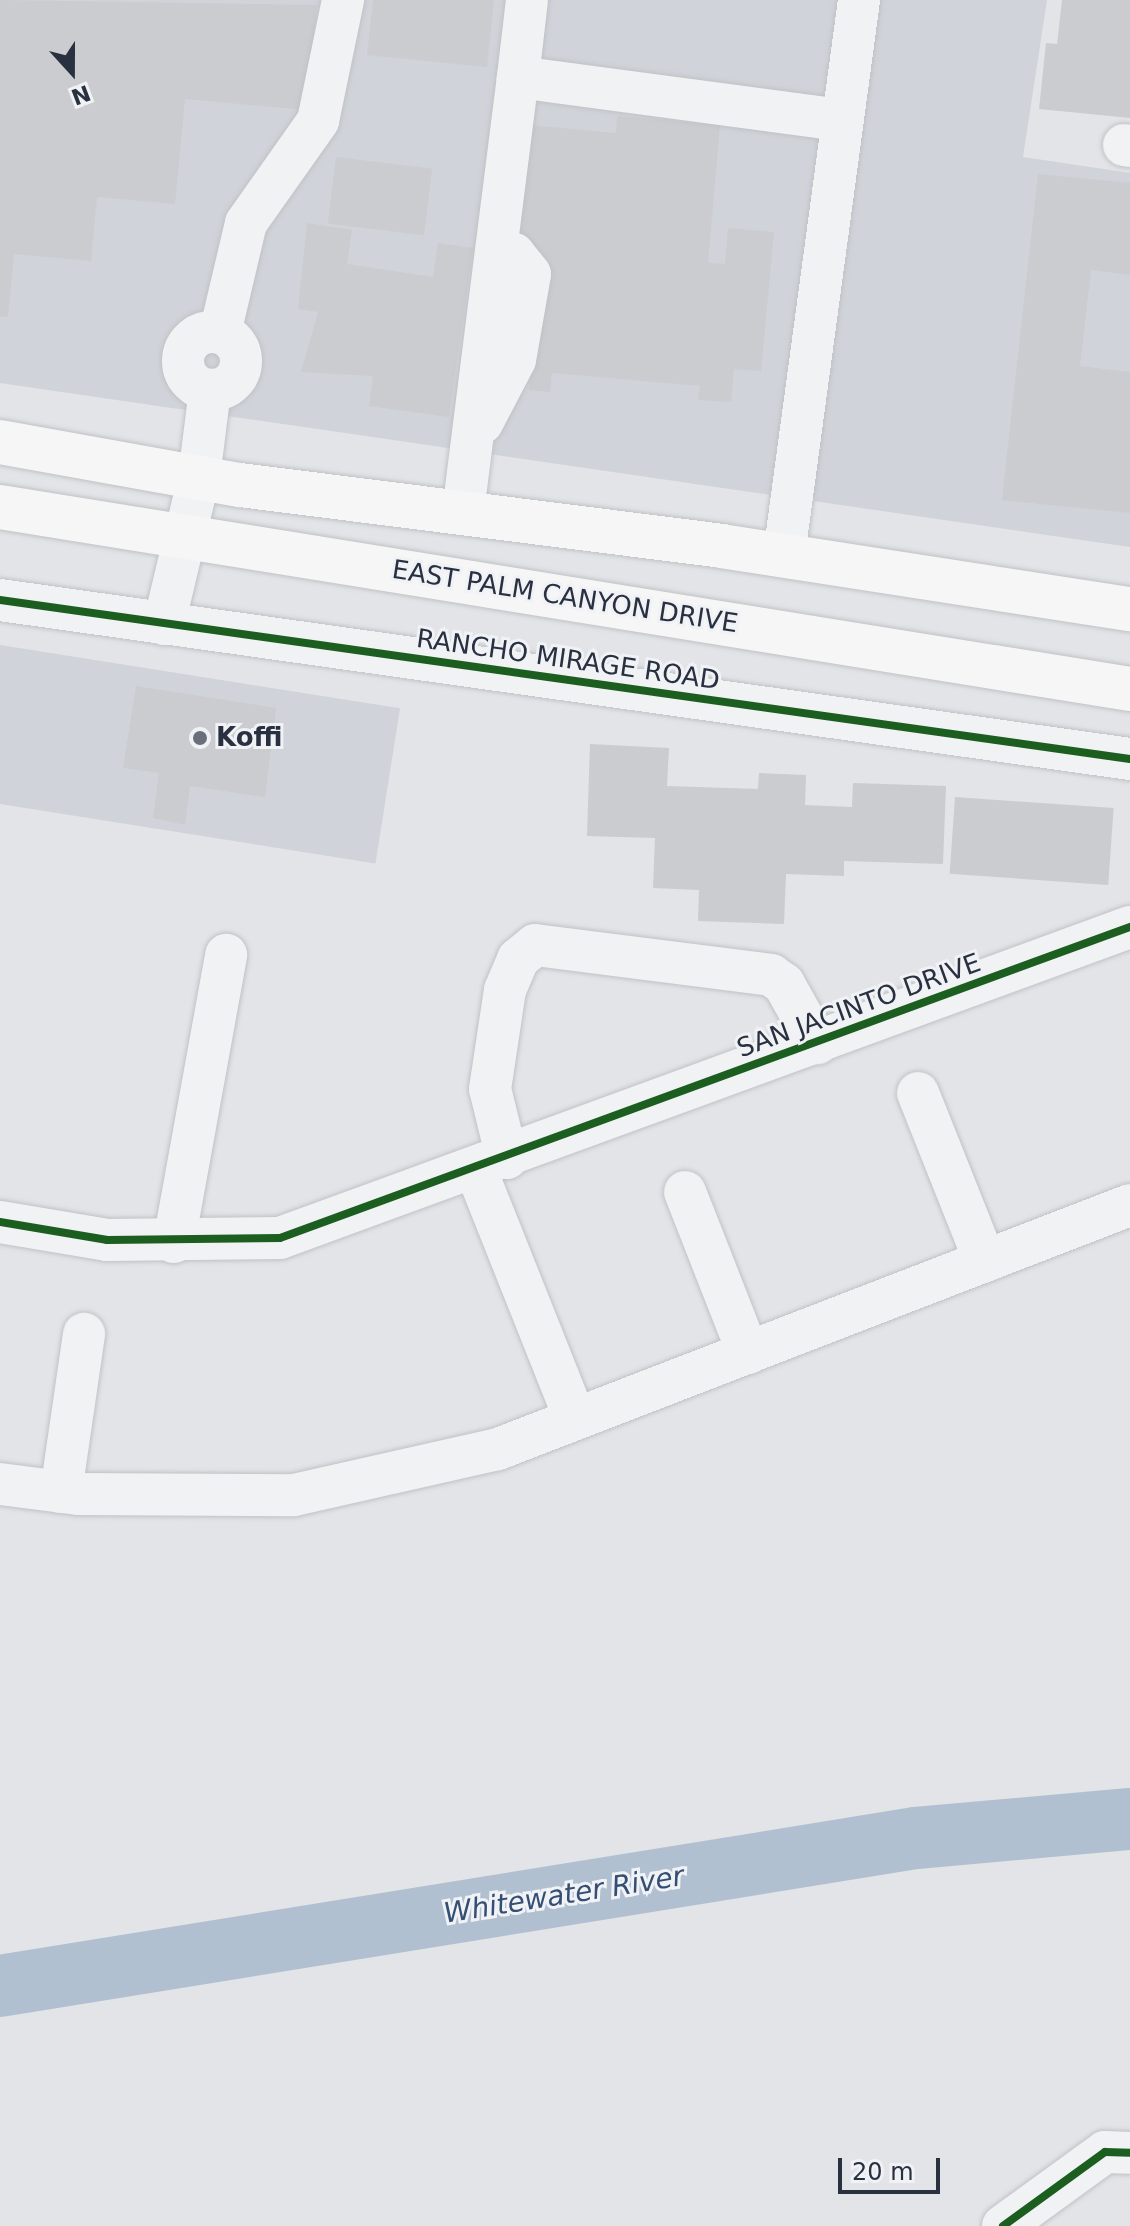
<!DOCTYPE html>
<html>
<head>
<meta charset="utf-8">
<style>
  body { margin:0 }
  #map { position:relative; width:1130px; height:2226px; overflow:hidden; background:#e2e4e7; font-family:"DejaVu Sans",sans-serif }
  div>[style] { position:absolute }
  .built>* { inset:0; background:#d0d3da; transform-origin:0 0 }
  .river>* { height:62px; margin:-31px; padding:0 31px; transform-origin:31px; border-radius:31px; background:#b1c0d1 }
  .building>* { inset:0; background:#cacccf; transform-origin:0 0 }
  .roads { filter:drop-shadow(0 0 2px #c0c2c5) drop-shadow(0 0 2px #c0c2c5) }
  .minor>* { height:42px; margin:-21px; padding:0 21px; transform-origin:21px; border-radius:21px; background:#f1f2f4 }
  .minor>.ring { margin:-21px; padding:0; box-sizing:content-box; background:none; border:42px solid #f1f2f4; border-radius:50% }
  .major>* { height:44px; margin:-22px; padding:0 22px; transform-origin:22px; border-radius:22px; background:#f6f6f6 }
  .cycleway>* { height:8px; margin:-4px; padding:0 4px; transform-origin:4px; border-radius:4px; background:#1b5e20 }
  .dots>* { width:22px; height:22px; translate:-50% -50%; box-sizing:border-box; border:4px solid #f0f2f6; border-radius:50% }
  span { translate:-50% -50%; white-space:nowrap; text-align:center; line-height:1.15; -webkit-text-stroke:6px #f0f2f6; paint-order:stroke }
  .street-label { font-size:26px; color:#293140 }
  .poi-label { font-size:26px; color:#293140; font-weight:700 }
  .left { translate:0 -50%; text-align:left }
  .water-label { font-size:28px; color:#344f73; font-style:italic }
  .north { position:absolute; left:32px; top:32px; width:80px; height:80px; -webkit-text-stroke:6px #f0f2f6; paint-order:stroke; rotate:159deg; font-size:22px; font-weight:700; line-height:32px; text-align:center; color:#293140 }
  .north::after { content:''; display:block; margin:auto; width:28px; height:36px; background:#293140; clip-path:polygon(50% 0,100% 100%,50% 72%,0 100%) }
  .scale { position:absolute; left:838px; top:2158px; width:102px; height:36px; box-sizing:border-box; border:4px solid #293140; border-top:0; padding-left:10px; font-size:24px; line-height:28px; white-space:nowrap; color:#293140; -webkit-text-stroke:6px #f0f2f6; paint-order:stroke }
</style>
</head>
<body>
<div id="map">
  <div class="built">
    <div style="clip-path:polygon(0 0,1047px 0,1023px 157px,1130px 173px,1130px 547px,0 383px)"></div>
    <div style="left:0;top:645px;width:405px;height:157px;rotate:9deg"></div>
  </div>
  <div class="river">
    <div style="left:0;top:1986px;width:928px;rotate:-9.18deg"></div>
    <div style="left:916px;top:1838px;width:215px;rotate:-5.1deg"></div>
  </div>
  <div class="building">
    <div style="clip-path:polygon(0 0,317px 5px,307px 110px,185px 99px,175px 204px,97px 197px,91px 261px,14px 254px,8px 317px,0 316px)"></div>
    <div style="clip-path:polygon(373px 0,494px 0,487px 67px,367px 55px)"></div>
    <div style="clip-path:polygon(1062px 0,1130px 0,1130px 118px,1039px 109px,1046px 43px,1057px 44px)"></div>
    <div style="clip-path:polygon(617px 116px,720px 125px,708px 263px,725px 264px,728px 228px,774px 232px,761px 371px,734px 369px,731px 402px,698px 400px,700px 386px,552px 373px,550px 392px,529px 390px,533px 335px,509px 333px,528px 125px,616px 133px)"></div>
    <div style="left:336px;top:157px;width:97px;height:67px;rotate:7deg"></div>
    <div style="clip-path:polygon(1038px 174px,1130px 183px,1130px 275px,1091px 270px,1080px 366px,1130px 372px,1130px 513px,1002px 500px)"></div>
    <div style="clip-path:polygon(307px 223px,352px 230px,347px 264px,433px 277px,438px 243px,473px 248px,449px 417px,369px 406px,373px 376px,301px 372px,318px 312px,298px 309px)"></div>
    <div style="clip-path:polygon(136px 686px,276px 708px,265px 797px,190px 786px,185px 825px,153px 818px,159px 773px,123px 768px)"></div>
    <div style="clip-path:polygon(590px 744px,669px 748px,667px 786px,758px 789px,759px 773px,806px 775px,805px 805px,852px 807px,853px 783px,946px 786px,943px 864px,844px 861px,844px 876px,786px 874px,784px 924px,698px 921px,699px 890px,653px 888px,655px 838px,587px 836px)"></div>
    <div style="left:955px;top:797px;width:159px;height:77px;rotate:4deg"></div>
  </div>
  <div class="roads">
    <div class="minor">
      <div style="left:527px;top:0;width:78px;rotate:96.7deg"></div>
      <div style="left:518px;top:77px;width:326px;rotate:7.6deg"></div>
      <div style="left:1124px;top:145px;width:6px;rotate:9deg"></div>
      <div class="ring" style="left:183px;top:332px;width:16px;height:16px"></div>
      <div style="left:220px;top:333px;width:113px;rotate:-76.7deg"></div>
      <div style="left:246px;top:223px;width:125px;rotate:-54.8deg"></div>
      <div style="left:318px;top:121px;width:124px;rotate:-78.3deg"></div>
      <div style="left:482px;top:423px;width:71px;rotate:-62.4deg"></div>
      <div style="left:515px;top:360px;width:87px;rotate:-80.1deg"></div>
      <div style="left:530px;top:274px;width:26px;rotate:-129deg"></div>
      <div style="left:514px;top:254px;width:18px;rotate:-167deg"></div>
      <div style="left:463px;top:512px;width:438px;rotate:-82.8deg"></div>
      <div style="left:784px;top:555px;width:560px;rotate:-82.3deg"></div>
      <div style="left:0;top:600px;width:1141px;rotate:8.01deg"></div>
      <div style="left:164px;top:624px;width:151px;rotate:-76.6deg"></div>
      <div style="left:199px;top:477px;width:88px;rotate:-82.8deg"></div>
      <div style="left:918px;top:1093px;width:181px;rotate:68.3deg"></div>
      <div style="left:507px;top:1158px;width:71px;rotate:-103.8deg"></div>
      <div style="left:490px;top:1089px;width:100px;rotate:-81.4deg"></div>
      <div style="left:505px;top:990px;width:34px;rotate:-67deg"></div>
      <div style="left:518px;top:959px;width:22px;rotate:-39deg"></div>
      <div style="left:535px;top:945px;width:238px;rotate:7.2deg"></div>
      <div style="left:771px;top:975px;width:16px;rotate:35deg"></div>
      <div style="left:784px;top:984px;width:68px;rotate:60.8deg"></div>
      <div style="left:476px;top:1170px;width:268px;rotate:68.3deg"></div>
      <div style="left:685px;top:1192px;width:173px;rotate:68.6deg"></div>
      <div style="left:0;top:1222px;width:109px;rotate:9.5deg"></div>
      <div style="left:107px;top:1240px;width:173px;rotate:-0.7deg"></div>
      <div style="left:280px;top:1238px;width:905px;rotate:-20.1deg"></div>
      <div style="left:174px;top:1242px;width:292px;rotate:-79.7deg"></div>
      <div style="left:0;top:1484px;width:79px;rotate:7.3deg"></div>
      <div style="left:78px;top:1494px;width:216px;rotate:0.3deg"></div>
      <div style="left:294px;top:1495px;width:209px;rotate:-12.7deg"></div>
      <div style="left:498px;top:1449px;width:677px;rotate:-21.11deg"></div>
      <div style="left:61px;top:1492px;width:160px;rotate:-81.7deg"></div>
      <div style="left:1003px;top:2226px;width:126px;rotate:-36deg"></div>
      <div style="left:1105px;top:2152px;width:25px;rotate:2deg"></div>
    </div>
    <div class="major">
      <div style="left:0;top:442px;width:244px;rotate:10.2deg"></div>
      <div style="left:240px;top:485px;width:485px;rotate:7.2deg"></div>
      <div style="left:721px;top:546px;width:414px;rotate:8.8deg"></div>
      <div style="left:0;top:507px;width:1145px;rotate:9.15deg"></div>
    </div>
  </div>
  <div class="cycleway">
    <div style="left:0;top:600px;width:1141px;rotate:8.01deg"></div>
    <div style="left:0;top:1222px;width:109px;rotate:9.5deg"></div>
    <div style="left:107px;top:1240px;width:173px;rotate:-0.7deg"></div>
    <div style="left:280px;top:1238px;width:905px;rotate:-20.1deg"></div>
    <div style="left:1003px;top:2226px;width:126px;rotate:-36deg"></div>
    <div style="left:1105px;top:2152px;width:25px;rotate:2deg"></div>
  </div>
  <div class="dots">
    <div style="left:200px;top:738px;background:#6a707a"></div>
  </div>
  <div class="street-label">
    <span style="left:565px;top:597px;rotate:9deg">EAST PALM CANYON DRIVE</span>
    <span style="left:568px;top:660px;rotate:8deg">RANCHO MIRAGE ROAD</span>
    <span style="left:859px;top:1006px;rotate:-20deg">SAN JACINTO DRIVE</span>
  </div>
  <div class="poi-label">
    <span class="left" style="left:216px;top:738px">Koffi</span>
  </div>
  <div class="water-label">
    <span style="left:564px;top:1895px;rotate:-9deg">Whitewater River</span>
  </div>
  <div class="north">N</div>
  <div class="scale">20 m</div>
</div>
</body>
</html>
